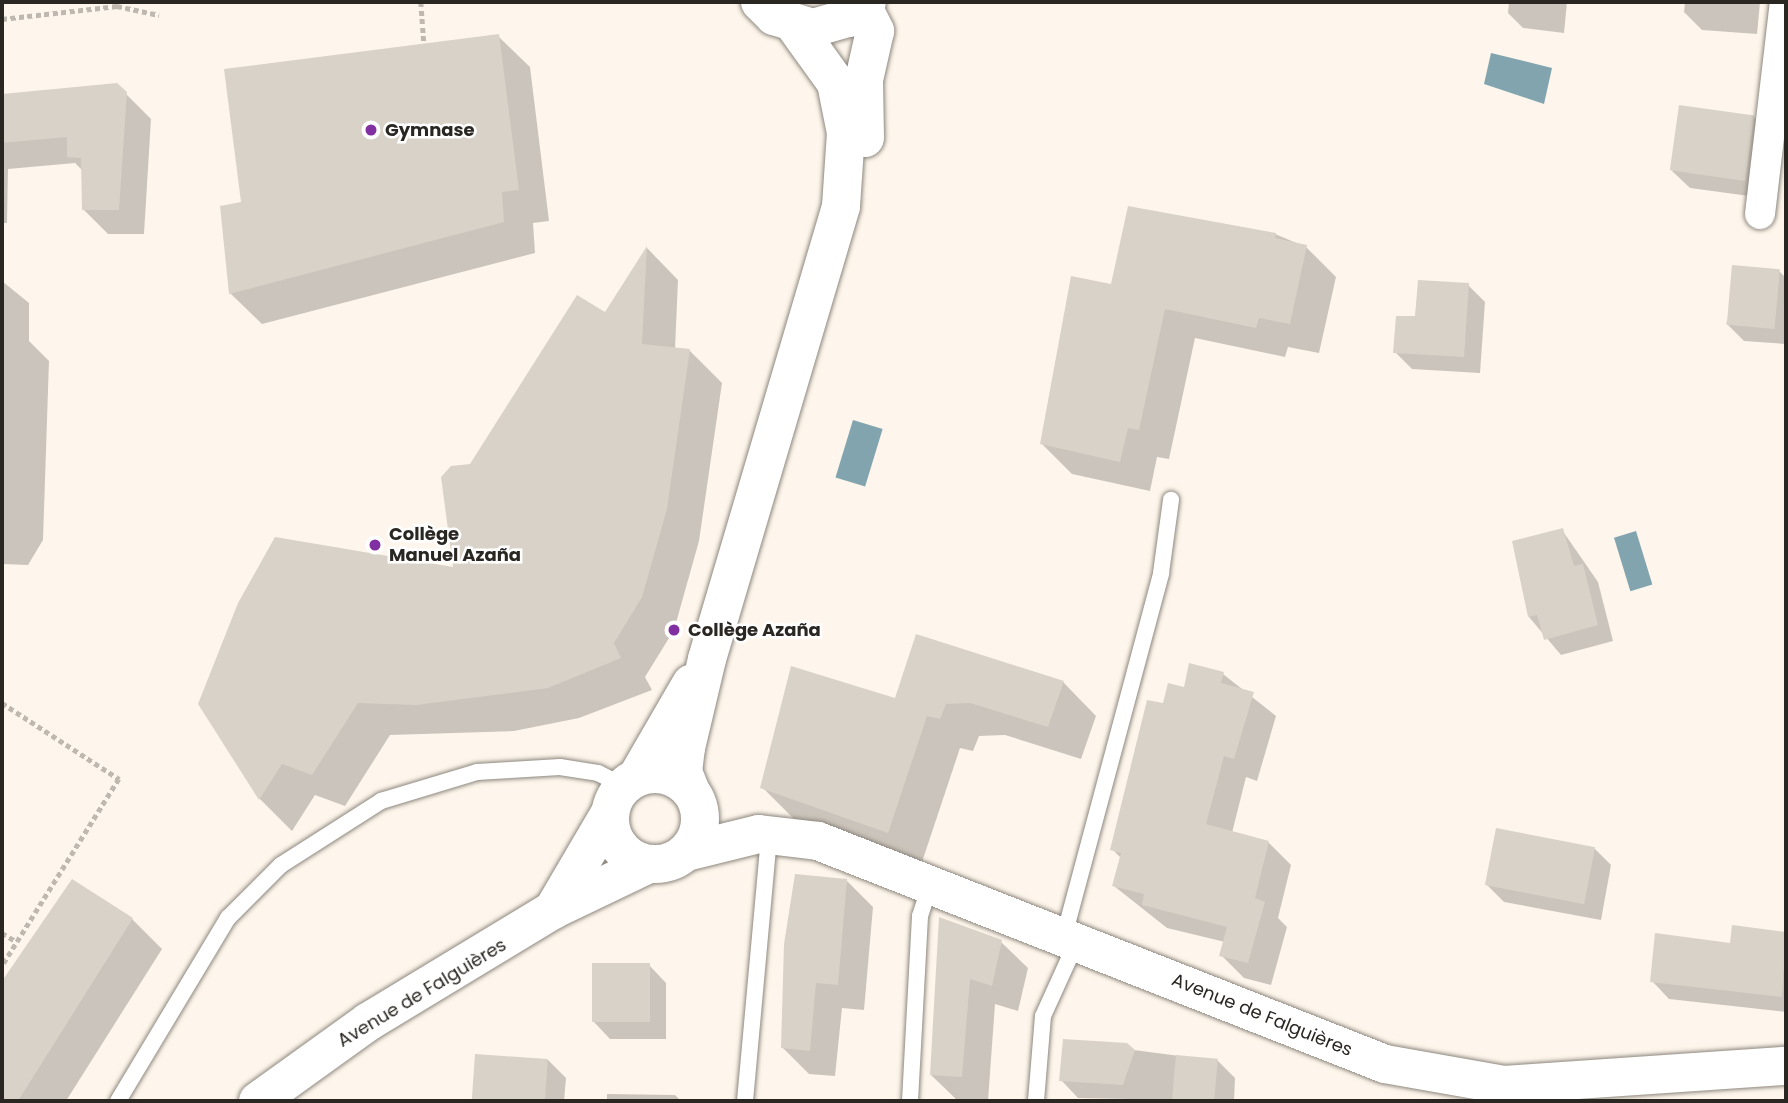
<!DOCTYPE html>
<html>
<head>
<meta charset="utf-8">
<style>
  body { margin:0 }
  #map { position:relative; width:1788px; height:1103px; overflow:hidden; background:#fef6ec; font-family:Poppins,sans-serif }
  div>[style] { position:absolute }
  .water>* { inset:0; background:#81a4ae; transform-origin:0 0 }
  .shadow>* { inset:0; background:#0003 }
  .building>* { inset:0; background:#d9d2c8; transform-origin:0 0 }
  .path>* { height:4.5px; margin-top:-2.25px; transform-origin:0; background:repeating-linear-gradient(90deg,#beb8b0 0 5px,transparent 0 8.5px) }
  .roads { filter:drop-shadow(0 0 2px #8d877e) drop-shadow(0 0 2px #8d877e) }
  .lane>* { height:16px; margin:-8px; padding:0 8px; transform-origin:8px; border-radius:8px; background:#fff }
  .street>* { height:30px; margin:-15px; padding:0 15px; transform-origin:15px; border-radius:15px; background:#fff }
  .secondary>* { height:38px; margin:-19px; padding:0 19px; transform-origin:19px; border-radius:19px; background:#fff }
  .secondary>.ring { margin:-19px; padding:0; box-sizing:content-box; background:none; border:38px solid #fff; border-radius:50% }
  .dots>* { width:19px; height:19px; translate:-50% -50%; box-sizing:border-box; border:4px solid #fff; border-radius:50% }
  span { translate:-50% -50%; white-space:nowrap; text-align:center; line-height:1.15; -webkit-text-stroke:5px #fff; paint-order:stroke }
  .poi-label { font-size:18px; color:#2a2723; font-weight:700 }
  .left { translate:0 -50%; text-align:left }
  .street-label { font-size:18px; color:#2a2723 }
  .frame { position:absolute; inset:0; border:4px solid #2a2723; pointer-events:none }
</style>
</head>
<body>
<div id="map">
  <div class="water">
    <div style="clip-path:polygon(1491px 53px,1552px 68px,1544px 104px,1484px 84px)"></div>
    <div style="left:853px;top:420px;width:31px;height:60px;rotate:17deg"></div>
    <div style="left:1636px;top:531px;width:56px;height:23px;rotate:73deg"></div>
  </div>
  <div class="shadow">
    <div style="clip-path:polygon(1509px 2px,1567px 2px,1564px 33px,1523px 28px,1508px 13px)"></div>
    <div style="clip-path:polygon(1685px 2px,1760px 2px,1757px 34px,1702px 30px,1684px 12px)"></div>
    <div style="clip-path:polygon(498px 36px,530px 67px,549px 221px,533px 223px,535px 253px,262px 324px,230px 293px,242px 204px)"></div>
    <div style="clip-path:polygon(116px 84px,151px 119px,144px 234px,108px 234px,83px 209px,83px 171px,75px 163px,8px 169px,7px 223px,2px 223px,2px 97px)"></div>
    <div style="clip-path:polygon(1753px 116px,1771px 134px,1764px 198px,1690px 188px,1672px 171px)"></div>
    <div style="clip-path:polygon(1275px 234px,1306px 247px,1336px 277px,1319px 353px,1288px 347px,1285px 357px,1195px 338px,1169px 459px,1157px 457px,1150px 491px,1072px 474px,1042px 444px,1112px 286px)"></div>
    <div style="clip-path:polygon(647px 248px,678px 280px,675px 349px,690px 351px,722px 383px,699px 541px,674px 630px,645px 677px,652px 690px,579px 718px,514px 731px,390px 735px,345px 806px,315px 795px,292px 831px,260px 799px,200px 704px,455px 569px,471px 465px,605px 315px)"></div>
    <div style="clip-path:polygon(1779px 271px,1786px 278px,1786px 344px,1744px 341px,1726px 323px)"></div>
    <div style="clip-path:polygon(2px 281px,29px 303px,29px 341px,49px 361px,43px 540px,28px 565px,2px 564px)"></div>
    <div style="clip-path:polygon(1468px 285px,1485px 302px,1480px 373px,1412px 369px,1395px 352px,1416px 318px)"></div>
    <div style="clip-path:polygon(1562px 530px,1598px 582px,1613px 641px,1561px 655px,1529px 617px)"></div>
    <div style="clip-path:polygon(1223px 674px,1276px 716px,1257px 781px,1246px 777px,1232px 833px,1269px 843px,1291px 865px,1278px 918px,1287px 927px,1271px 985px,1244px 978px,1221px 955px,1225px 942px,1167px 928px,1114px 886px,1121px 858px,1112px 849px,1164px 705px)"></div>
    <div style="clip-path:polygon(1063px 682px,1096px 716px,1081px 759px,1005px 735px,979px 736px,973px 751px,960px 748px,921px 865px,795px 820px,762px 787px,896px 701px)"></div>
    <div style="clip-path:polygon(1595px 849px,1611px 865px,1601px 920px,1504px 902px,1487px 885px)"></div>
    <div style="clip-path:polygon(847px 881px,873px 907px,864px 1010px,842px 1008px,835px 1076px,809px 1074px,783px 1048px)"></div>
    <div style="clip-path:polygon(73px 882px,132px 919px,162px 949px,66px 1101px,2px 1101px,2px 984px)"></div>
    <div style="clip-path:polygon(940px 920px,1001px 942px,1028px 968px,1018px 1011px,995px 1004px,988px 1101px,958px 1101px,931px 1075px)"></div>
    <div style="clip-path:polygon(1734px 927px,1786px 934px,1786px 1012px,1669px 999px,1652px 981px,1731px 945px)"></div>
    <div style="clip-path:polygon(649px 965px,666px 983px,666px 1039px,610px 1039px,593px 1021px)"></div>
    <div style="clip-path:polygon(1065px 1041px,1218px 1061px,1235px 1078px,1234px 1101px,1078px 1098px,1061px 1080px)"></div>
    <div style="clip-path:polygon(477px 1056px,548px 1060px,566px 1078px,564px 1101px,474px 1101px)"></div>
    <div style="clip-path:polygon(607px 1094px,675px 1095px,681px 1101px,607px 1101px)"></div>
  </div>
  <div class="building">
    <div style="clip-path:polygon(499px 34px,519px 190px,502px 192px,504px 222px,229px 294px,220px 206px,241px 202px,224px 69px)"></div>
    <div style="clip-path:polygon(117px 83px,127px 92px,119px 210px,82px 210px,81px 158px,67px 157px,67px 137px,2px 143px,2px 94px)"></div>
    <div style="left:1679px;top:105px;width:76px;height:66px;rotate:8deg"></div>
    <div style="clip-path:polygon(1128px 206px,1276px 233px,1275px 238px,1307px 245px,1290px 324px,1259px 318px,1256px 328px,1165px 309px,1139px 430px,1128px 428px,1120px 462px,1040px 444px,1071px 276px,1111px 284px)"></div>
    <div style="clip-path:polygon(647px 246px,642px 344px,690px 349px,667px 509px,642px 597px,614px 643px,621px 658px,548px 688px,416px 705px,358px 703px,312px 775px,282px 764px,259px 800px,198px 704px,238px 603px,275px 537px,453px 567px,441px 477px,451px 466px,470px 464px,577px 295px,605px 312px)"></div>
    <div style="left:1732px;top:265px;width:48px;height:60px;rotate:5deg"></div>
    <div style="clip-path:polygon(1418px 280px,1469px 283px,1464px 357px,1393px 353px,1396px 316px,1415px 316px)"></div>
    <div style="clip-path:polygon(1563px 528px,1574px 566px,1583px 564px,1598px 625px,1544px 640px,1537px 615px,1528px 617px,1512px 541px)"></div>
    <div style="clip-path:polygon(916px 634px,1064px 681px,1048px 727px,970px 703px,946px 704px,940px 719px,927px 716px,888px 833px,760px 788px,791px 666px,895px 698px)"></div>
    <div style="clip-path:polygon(1189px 663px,1224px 672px,1221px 683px,1254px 692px,1234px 759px,1224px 756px,1206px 824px,1269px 841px,1255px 898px,1265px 902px,1248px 963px,1219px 956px,1227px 927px,1142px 905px,1144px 894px,1112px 886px,1121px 853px,1110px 850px,1147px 700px,1163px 703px,1168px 683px,1184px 687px)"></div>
    <div style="left:1496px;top:828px;width:101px;height:58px;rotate:11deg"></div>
    <div style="clip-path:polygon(795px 874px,847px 879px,838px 985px,816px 983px,810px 1051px,781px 1048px,784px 944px)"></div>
    <div style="clip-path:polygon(72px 879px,133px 918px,18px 1101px,2px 1101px,2px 981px)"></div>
    <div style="clip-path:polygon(939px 917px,1002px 940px,992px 986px,970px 979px,962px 1077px,930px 1075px)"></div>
    <div style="clip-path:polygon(1732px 925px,1786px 932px,1782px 997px,1650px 982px,1655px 933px,1730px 943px)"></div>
    <div style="left:592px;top:963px;width:58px;height:59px"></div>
    <div style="clip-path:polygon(1063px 1039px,1127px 1043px,1135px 1050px,1123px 1085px,1059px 1081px)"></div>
    <div style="left:475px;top:1054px;width:73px;height:47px;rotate:4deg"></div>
    <div style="left:1176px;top:1055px;width:42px;height:46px;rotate:5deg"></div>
  </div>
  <div class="path">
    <div style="left:421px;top:2px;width:41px;rotate:85.8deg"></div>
    <div style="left:2px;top:19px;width:116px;rotate:-6.4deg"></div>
    <div style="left:117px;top:6px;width:43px;rotate:12.1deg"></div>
    <div style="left:2px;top:703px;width:140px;rotate:33deg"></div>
    <div style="left:119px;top:779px;width:221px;rotate:122deg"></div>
    <div style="left:2px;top:933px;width:17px;rotate:31deg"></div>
  </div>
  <div class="roads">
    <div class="lane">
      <div style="left:1064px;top:936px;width:376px;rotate:-75deg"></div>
      <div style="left:1161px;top:573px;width:74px;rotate:-82.2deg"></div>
      <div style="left:118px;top:1101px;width:214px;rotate:-59deg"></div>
      <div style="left:228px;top:918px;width:75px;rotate:-45deg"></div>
      <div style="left:281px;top:865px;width:119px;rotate:-32.6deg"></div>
      <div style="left:381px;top:801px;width:100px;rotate:-16.8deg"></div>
      <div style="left:477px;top:772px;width:83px;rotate:-3.4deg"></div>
      <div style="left:560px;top:767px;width:38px;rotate:9deg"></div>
      <div style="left:598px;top:773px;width:29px;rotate:27deg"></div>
      <div style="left:745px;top:1101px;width:267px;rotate:-84.8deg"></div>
      <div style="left:910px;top:1101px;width:185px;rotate:-86.9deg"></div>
      <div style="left:920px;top:916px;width:33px;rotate:-72deg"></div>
      <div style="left:1036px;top:1101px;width:85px;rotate:-85.3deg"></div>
      <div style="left:1043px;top:1016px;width:82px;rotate:-65.6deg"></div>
    </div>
    <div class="street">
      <div style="left:1760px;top:214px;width:213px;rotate:-83.3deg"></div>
    </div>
    <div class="secondary">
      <div style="left:760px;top:2px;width:20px;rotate:45deg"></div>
      <div style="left:774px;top:16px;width:41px;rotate:17.1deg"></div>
      <div style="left:813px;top:28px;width:37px;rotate:-16deg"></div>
      <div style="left:849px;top:18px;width:24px;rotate:-42deg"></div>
      <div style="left:863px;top:7px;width:27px;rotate:63deg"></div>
      <div style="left:875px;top:31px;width:50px;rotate:102.7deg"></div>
      <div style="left:864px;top:80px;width:58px;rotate:89deg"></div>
      <div class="ring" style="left:610px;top:774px;width:52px;height:52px"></div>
      <div style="left:637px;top:777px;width:108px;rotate:-59.9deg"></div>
      <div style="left:690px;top:789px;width:18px;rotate:-112deg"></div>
      <div style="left:683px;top:772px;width:24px;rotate:-83deg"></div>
      <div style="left:686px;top:748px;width:91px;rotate:-76.7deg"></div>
      <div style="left:707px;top:659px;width:472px;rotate:-73.5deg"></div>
      <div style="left:841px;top:206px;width:73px;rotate:-86.1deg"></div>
      <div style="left:846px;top:133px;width:51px;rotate:-101.3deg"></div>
      <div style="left:836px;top:83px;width:70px;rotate:-125.7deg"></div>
      <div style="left:686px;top:852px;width:75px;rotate:-13.9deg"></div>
      <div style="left:759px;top:834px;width:59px;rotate:6.8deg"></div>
      <div style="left:818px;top:841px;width:609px;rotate:21.47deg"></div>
      <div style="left:1385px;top:1064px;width:121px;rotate:10deg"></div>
      <div style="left:1504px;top:1085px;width:283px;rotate:-3.9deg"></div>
      <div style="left:553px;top:910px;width:113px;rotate:-59.6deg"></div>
      <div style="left:258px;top:1101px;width:135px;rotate:-35.7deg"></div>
      <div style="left:368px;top:1022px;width:216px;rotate:-31.2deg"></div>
      <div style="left:553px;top:910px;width:106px;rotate:-25.6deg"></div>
    </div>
  </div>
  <div class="dots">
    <div style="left:371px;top:130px;background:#8030a1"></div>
    <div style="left:375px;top:545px;background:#8030a1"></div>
    <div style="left:674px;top:630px;background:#8030a1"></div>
  </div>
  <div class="poi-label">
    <span class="left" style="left:385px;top:130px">Gymnase</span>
    <span class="left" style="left:389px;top:545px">Collège<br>Manuel Azaña</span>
    <span class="left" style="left:688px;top:630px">Collège Azaña</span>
  </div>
  <div class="street-label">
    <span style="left:422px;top:993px;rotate:-31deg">Avenue de Falguières</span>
    <span style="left:1262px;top:1015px;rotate:22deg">Avenue de Falguières</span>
  </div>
  <div class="frame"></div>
</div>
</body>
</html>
